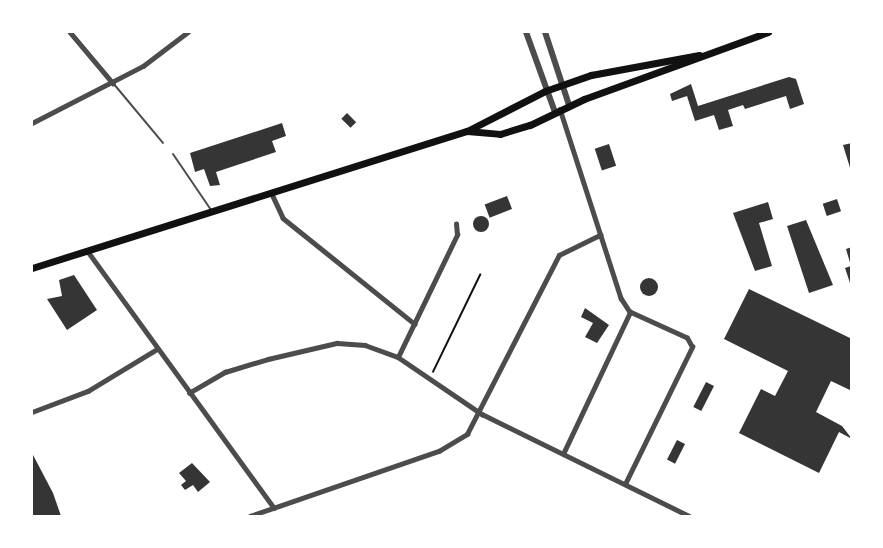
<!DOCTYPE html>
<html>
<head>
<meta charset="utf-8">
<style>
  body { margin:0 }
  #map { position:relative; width:883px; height:548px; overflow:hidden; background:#fff; font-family:"IBM Plex Sans",sans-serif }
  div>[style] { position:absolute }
  .building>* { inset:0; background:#353535; transform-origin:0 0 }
  .round { border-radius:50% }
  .path>* { height:1.5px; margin:-0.75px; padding:0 0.75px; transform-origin:0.75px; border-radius:0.75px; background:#111 }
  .service>* { height:2px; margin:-1px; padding:0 1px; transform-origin:1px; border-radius:1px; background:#4c4c4c }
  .minor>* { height:4.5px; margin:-2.25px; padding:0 2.25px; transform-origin:2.25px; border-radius:2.25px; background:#4c4c4c }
  .tertiary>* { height:6px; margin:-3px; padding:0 3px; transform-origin:3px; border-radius:3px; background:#4c4c4c }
  .secondary>* { height:7px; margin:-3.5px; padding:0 3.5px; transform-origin:3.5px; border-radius:3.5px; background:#111 }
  span { translate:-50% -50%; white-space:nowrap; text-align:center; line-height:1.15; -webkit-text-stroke:5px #fff; paint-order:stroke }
  .frame { position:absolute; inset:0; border:33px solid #fff; pointer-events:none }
</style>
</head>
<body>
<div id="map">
  <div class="building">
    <div style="clip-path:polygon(789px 77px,796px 79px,804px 104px,790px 109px,786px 96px,745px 109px,743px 105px,728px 110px,733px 126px,719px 130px,714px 115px,695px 121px,687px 96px,672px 101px,670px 94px,691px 84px,698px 106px)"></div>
    <div style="left:347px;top:113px;width:13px;height:8px;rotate:45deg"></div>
    <div style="clip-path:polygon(282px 123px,286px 136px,272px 141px,276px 152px,216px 172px,220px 185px,210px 186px,204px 169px,195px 172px,190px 153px)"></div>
    <div style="clip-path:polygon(852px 143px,852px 171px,851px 171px,843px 145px)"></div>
    <div style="left:609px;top:144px;width:23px;height:15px;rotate:72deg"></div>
    <div style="left:507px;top:196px;width:14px;height:24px;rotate:69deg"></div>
    <div style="left:837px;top:199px;width:13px;height:15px;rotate:72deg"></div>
    <div style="clip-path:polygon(768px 202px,773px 219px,759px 223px,772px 266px,755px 271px,733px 213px)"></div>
    <div class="round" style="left:473px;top:216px;width:16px;height:16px"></div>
    <div style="clip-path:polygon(806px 220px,833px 285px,809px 293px,787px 226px)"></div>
    <div style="clip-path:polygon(852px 247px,852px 286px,851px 286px,845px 268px,851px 266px,846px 249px)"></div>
    <div style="clip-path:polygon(74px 275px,97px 310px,67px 330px,47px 299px,62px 296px,59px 280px)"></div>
    <div class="round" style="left:640px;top:278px;width:18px;height:18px"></div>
    <div style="clip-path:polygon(749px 289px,852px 339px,852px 391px,831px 381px,816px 412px,842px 426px,852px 439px,839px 432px,819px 473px,739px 433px,761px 389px,775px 396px,788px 371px,724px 339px)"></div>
    <div style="clip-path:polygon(585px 308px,609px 325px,597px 343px,585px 337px,593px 323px,581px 317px)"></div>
    <div style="left:706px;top:382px;width:9px;height:28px;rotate:27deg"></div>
    <div style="left:677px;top:440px;width:9px;height:22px;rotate:27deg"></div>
    <div style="clip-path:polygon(32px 453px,53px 493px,61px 516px,32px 516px)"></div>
    <div style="clip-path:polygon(192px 463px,210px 482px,198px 492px,193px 485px,185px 490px,181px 485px,186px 481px,179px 473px)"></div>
  </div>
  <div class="path">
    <div style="left:433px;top:372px;width:108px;rotate:-64.1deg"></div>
  </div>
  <div class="service">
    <div style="left:113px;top:83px;width:78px;rotate:50.2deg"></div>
    <div style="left:173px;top:154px;width:68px;rotate:55.8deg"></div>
  </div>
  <div class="minor">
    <div style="left:70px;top:32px;width:67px;rotate:49.9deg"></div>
    <div style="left:560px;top:109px;width:199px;rotate:72.1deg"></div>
    <div style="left:621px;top:298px;width:17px;rotate:57deg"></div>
    <div style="left:32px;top:123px;width:125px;rotate:-27.2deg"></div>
    <div style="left:143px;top:66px;width:56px;rotate:-37.1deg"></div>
    <div style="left:272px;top:194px;width:26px;rotate:65deg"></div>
    <div style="left:283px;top:218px;width:169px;rotate:38.8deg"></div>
    <div style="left:89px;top:253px;width:315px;rotate:54deg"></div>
    <div style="left:398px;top:357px;width:136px;rotate:-64.2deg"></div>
    <div style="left:457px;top:235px;width:11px;rotate:-95deg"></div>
    <div style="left:189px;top:393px;width:42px;rotate:-30.3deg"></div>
    <div style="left:225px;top:372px;width:45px;rotate:-16.8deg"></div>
    <div style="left:268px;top:359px;width:71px;rotate:-13.1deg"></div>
    <div style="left:337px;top:343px;width:28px;rotate:4deg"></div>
    <div style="left:365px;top:345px;width:35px;rotate:20deg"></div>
    <div style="left:398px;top:357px;width:102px;rotate:34.2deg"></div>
    <div style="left:482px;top:414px;width:231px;rotate:26.2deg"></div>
    <div style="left:32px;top:412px;width:60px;rotate:-20.6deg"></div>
    <div style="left:88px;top:391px;width:81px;rotate:-31.3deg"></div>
    <div style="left:563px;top:454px;width:157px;rotate:-64.7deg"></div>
    <div style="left:625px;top:484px;width:153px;rotate:-63.9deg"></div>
    <div style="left:692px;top:347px;width:10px;rotate:-119deg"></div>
    <div style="left:687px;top:338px;width:63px;rotate:-155.5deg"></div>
    <div style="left:250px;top:516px;width:200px;rotate:-19deg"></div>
    <div style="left:439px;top:451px;width:33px;rotate:-31deg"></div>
    <div style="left:467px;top:434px;width:201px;rotate:-62.8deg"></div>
    <div style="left:559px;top:255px;width:46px;rotate:-26deg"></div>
  </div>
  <div class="tertiary">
    <div style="left:526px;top:32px;width:85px;rotate:70.1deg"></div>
    <div style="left:545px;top:32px;width:77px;rotate:71.8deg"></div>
  </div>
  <div class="secondary">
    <div style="left:467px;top:131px;width:33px;rotate:5deg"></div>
    <div style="left:500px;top:134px;width:31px;rotate:-17deg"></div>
    <div style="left:530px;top:125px;width:60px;rotate:-25.7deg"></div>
    <div style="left:584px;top:99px;width:196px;rotate:-20deg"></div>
    <div style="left:32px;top:268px;width:456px;rotate:-17.5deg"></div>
    <div style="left:467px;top:131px;width:88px;rotate:-27.1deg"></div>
    <div style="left:545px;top:91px;width:49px;rotate:-19.2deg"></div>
    <div style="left:591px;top:75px;width:110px;rotate:-10.5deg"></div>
  </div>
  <div class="frame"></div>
</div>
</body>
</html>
